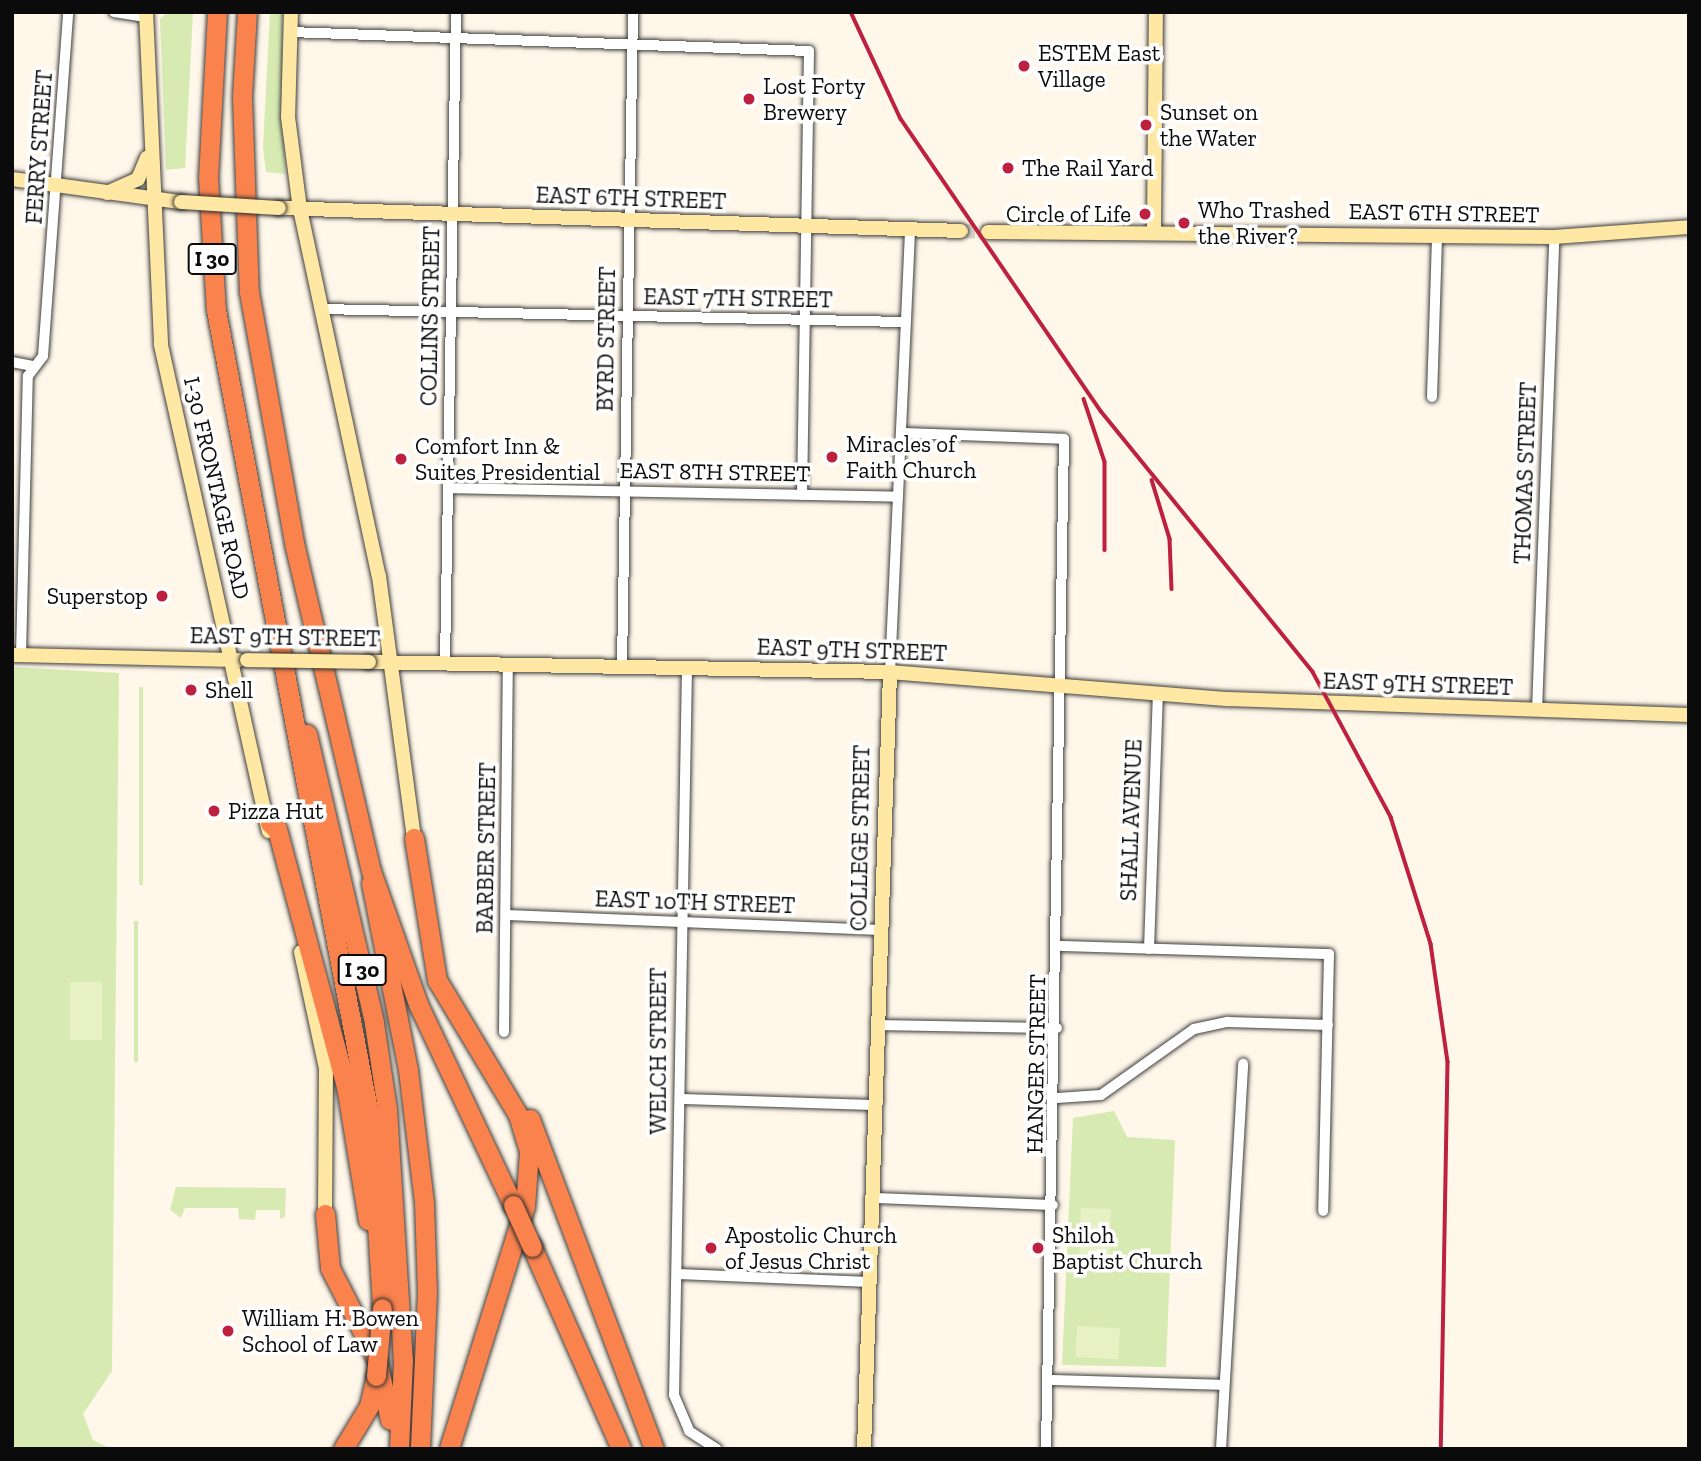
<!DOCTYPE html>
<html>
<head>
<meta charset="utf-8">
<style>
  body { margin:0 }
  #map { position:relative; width:1701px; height:1461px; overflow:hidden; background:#fff7e9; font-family:"Zilla Slab",serif }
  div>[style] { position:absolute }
  .green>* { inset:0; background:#d7eab2; transform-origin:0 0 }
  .pitch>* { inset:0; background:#e8f1c4; transform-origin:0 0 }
  .secondary-tunnel>* { height:14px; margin-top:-7px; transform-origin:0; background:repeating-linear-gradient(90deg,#dad4c8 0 14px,transparent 0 21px) }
  .roads { filter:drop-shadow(0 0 2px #3e3e3e) drop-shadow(0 0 2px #3e3e3e) }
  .street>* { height:10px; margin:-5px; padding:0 5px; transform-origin:5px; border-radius:5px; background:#fff }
  .secondary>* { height:14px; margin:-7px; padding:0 7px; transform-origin:7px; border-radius:7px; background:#ffe7a4 }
  .highway>* { height:19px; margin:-9.5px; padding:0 9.5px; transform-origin:9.5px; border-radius:9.5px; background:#f9824d }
  .rail>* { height:3.5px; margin:-1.75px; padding:0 1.75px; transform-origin:1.75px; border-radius:1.75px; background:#be203f }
  .bridges { filter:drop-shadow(0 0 2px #2d2d2d) drop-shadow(0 0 2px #2d2d2d) }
  .secondary-bridge>* { height:14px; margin:-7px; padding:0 7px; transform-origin:7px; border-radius:7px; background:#ffe7a4 }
  .highway-bridge>* { height:19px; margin:-9.5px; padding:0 9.5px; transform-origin:9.5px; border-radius:9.5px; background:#f9824d }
  .dots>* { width:19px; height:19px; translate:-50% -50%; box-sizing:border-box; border:4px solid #fff; border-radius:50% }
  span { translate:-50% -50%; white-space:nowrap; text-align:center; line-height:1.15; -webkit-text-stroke:7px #fff; paint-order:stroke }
  .shield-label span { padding:2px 5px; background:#fff; border:2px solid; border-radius:5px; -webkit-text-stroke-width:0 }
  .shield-label { font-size:21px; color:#0b0b0b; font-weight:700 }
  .poi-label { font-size:23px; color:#0b0b0b }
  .left { translate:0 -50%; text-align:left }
  .right { translate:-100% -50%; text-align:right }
  .street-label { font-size:23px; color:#0b0b0b }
  .frame { position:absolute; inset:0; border:14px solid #0b0b0b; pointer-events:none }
</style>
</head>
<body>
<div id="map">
  <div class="green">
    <div style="clip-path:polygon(168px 12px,193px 12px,185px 168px,166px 170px,160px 19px)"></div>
    <div style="clip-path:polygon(270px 12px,282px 12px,285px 174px,266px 172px,263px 148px)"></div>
    <div style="clip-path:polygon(12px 667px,119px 673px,112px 1371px,83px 1414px,93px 1440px,111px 1449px,12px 1449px)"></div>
    <div style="left:139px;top:687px;width:4px;height:198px"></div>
    <div style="left:134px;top:921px;width:4px;height:141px"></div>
    <div style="clip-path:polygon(1114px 1111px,1127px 1137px,1175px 1140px,1166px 1367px,1062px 1365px,1073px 1118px)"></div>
    <div style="clip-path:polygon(176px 1187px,286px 1188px,285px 1217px,280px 1219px,280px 1210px,256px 1210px,255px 1220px,239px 1219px,238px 1208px,185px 1208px,181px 1218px,170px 1210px)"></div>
  </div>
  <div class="pitch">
    <div style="left:70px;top:982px;width:32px;height:58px"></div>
    <div style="left:1081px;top:1208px;width:30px;height:57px;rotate:2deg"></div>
    <div style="left:1077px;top:1326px;width:43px;height:31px;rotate:3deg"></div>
  </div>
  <div class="secondary-tunnel">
    <div style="left:961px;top:231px;width:27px;rotate:2deg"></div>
  </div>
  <div class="roads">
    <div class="street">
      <div style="left:114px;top:12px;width:32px;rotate:9deg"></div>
      <div style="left:290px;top:32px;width:519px;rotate:2.1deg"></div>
      <div style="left:809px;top:51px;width:444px;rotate:90.9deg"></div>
      <div style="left:321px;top:309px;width:582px;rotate:1.28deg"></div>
      <div style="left:12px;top:362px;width:21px;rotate:11deg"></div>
      <div style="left:1432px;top:397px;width:162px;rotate:-88.2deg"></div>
      <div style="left:903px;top:433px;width:161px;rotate:2.1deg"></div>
      <div style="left:1064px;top:439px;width:1010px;rotate:91.02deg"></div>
      <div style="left:448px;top:488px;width:450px;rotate:1.1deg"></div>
      <div style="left:21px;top:655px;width:279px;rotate:-88.6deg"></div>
      <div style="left:28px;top:376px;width:25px;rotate:-53deg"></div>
      <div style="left:43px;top:356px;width:345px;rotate:-85.8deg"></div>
      <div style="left:445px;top:663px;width:651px;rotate:-89.03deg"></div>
      <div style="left:622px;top:667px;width:655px;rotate:-89.04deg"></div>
      <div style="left:687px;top:668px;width:727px;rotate:91.02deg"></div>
      <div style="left:674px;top:1395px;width:39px;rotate:67deg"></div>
      <div style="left:689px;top:1431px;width:33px;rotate:33deg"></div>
      <div style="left:890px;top:672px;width:443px;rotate:-87.4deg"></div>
      <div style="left:1537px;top:711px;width:474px;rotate:-87.9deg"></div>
      <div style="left:506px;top:915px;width:376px;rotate:2.3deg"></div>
      <div style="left:1060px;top:946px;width:269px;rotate:1.7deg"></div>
      <div style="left:1329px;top:954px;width:257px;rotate:91.3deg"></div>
      <div style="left:1149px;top:949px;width:257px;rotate:-88deg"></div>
      <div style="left:881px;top:1025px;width:176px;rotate:1deg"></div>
      <div style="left:504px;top:1032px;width:367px;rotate:-89.4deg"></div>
      <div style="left:1057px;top:1098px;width:44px;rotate:-3.9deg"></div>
      <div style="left:1101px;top:1095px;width:114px;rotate:-35.4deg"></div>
      <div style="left:1194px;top:1029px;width:35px;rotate:-12deg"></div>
      <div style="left:1228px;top:1022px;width:100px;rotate:1.7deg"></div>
      <div style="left:680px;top:1099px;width:196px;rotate:1.8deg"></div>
      <div style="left:875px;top:1198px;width:178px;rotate:2.3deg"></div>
      <div style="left:677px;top:1274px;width:194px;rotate:2.4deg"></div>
      <div style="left:1049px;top:1380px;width:174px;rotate:1.6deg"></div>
      <div style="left:1221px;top:1449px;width:386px;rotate:-86.7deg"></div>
    </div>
    <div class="secondary">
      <div style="left:146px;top:12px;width:333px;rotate:87.4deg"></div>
      <div style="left:161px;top:345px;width:498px;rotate:77.5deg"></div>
      <div style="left:291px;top:12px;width:105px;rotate:91.6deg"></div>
      <div style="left:288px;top:117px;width:93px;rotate:82.6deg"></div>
      <div style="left:300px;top:209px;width:375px;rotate:77.9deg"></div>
      <div style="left:379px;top:576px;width:264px;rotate:82.4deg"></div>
      <div style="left:12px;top:179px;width:171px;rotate:7.8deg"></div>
      <div style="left:107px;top:193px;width:34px;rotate:-24deg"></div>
      <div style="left:138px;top:179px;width:23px;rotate:-67deg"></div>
      <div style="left:279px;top:208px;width:682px;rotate:1.93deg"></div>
      <div style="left:1154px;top:231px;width:219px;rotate:-89.5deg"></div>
      <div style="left:988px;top:232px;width:566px;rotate:0.51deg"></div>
      <div style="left:1554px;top:237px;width:135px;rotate:-4.2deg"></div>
      <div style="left:12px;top:655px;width:227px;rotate:1.3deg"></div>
      <div style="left:369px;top:662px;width:521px;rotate:1.1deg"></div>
      <div style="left:890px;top:672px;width:339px;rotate:4.6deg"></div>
      <div style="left:1228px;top:699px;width:461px;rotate:2deg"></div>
      <div style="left:301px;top:952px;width:120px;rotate:77.9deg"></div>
      <div style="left:326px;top:1069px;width:145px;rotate:90.4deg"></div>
      <div style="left:864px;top:1449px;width:777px;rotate:-88.08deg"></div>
    </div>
    <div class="highway">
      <div style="left:217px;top:12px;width:165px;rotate:93.1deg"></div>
      <div style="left:208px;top:177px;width:133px;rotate:86.6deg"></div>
      <div style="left:216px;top:310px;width:831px;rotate:79.24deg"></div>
      <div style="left:371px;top:1126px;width:182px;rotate:86.5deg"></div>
      <div style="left:247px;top:12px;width:84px;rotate:93.4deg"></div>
      <div style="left:242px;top:96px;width:196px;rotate:88deg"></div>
      <div style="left:249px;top:292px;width:255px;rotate:79.8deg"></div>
      <div style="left:294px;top:543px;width:337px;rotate:76.8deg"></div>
      <div style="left:371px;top:871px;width:141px;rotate:70.5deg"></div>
      <div style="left:418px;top:1004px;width:222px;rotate:64.7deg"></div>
      <div style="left:307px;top:734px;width:297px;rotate:76.9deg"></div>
      <div style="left:374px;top:1023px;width:87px;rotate:81.4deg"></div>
      <div style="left:387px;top:1109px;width:252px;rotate:86.4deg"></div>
      <div style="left:403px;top:1360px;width:89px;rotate:92.6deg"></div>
      <div style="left:270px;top:823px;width:9px;rotate:41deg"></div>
      <div style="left:277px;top:829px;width:266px;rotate:75deg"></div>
      <div style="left:346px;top:1086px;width:136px;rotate:80.7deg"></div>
      <div style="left:414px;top:838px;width:144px;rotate:80.8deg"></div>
      <div style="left:437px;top:980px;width:157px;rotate:59deg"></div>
      <div style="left:518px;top:1115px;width:39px;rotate:73deg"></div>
      <div style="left:529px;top:1152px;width:54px;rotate:94.2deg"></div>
      <div style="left:525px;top:1206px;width:255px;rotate:107.4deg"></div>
      <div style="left:371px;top:883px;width:191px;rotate:78.8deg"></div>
      <div style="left:408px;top:1070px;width:133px;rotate:83.1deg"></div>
      <div style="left:424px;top:1202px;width:91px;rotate:88.1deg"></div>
      <div style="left:427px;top:1293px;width:156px;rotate:92.6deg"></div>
      <div style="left:530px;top:1119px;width:353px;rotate:69.4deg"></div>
      <div style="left:325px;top:1214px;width:54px;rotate:84.7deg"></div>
      <div style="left:330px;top:1268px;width:103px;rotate:62.9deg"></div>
      <div style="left:377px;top:1360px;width:61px;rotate:77.8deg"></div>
      <div style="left:532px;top:1247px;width:221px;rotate:66.2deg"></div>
      <div style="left:343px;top:1449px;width:50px;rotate:-58.8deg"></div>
      <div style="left:369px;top:1406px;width:31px;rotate:-77deg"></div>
    </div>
  </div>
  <div class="rail">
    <div style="left:851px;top:12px;width:118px;rotate:65deg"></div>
    <div style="left:901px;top:119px;width:354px;rotate:55.6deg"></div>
    <div style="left:1101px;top:411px;width:336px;rotate:50.9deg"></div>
    <div style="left:1313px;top:672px;width:165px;rotate:61.7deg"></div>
    <div style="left:1391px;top:817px;width:133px;rotate:72.5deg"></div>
    <div style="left:1431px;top:944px;width:119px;rotate:81.8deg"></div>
    <div style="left:1448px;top:1062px;width:387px;rotate:91deg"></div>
    <div style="left:1084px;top:399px;width:66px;rotate:71.6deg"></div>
    <div style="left:1105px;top:462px;width:88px;rotate:90deg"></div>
    <div style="left:1152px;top:480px;width:62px;rotate:73deg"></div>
    <div style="left:1170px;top:539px;width:50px;rotate:87.7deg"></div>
  </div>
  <div class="bridges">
    <div class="secondary-bridge">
      <div style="left:181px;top:202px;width:98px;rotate:3.5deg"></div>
      <div style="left:247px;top:660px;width:122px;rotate:0.9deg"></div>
    </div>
    <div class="highway-bridge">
      <div style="left:513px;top:1205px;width:46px;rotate:65.7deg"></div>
      <div style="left:376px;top:1376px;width:68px;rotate:-85deg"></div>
    </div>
  </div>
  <div class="dots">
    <div style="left:1024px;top:66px;background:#be203f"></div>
    <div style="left:749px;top:99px;background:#be203f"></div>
    <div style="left:1146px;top:125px;background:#be203f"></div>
    <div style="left:1008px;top:168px;background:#be203f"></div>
    <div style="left:1145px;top:214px;background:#be203f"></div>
    <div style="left:1184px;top:223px;background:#be203f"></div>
    <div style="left:832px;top:457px;background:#be203f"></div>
    <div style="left:401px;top:459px;background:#be203f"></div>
    <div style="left:162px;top:596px;background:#be203f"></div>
    <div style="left:191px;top:690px;background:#be203f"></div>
    <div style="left:214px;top:811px;background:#be203f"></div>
    <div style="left:711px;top:1248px;background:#be203f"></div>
    <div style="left:1038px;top:1248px;background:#be203f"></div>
    <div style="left:228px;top:1331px;background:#be203f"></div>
  </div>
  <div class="shield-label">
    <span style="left:212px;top:259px">I 30</span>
    <span style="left:362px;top:970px">I 30</span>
  </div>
  <div class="poi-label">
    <span class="left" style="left:1038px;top:66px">ESTEM East<br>Village</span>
    <span class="left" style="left:763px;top:99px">Lost Forty<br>Brewery</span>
    <span class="left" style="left:1160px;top:125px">Sunset on<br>the Water</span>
    <span class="left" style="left:1022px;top:168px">The Rail Yard</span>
    <span class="left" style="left:1198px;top:223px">Who Trashed<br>the River?</span>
    <span class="right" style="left:1131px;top:214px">Circle of Life</span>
    <span class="left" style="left:846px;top:457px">Miracles of<br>Faith Church</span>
    <span class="left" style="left:415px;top:459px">Comfort Inn &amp;<br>Suites Presidential</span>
    <span class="right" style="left:148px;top:596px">Superstop</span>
    <span class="left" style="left:205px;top:690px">Shell</span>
    <span class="left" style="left:228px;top:811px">Pizza Hut</span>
    <span class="left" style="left:725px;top:1248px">Apostolic Church<br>of Jesus Christ</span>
    <span class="left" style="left:1052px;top:1248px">Shiloh<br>Baptist Church</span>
    <span class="left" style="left:242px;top:1331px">William H. Bowen<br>School of Law</span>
  </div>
  <div class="street-label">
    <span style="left:39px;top:147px;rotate:-86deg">FERRY STREET</span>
    <span style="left:631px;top:198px;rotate:2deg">EAST 6TH STREET</span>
    <span style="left:1444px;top:213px;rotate:1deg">EAST 6TH STREET</span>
    <span style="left:738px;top:298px;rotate:1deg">EAST 7TH STREET</span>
    <span style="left:430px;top:316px;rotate:-89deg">COLLINS STREET</span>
    <span style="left:606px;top:339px;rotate:-89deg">BYRD STREET</span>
    <span style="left:715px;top:472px;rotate:1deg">EAST 8TH STREET</span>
    <span style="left:1525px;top:473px;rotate:-88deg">THOMAS STREET</span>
    <span style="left:217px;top:488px;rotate:77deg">I-30 FRONTAGE ROAD</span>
    <span style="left:285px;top:637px;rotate:1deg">EAST 9TH STREET</span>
    <span style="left:852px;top:650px;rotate:2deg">EAST 9TH STREET</span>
    <span style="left:1418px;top:684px;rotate:2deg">EAST 9TH STREET</span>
    <span style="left:1131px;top:820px;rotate:-88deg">SHALL AVENUE</span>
    <span style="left:860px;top:838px;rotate:-89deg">COLLEGE STREET</span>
    <span style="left:486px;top:848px;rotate:-89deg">BARBER STREET</span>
    <span style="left:695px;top:902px;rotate:2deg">EAST 10TH STREET</span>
    <span style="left:658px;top:1051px;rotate:-90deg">WELCH STREET</span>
    <span style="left:1036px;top:1064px;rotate:-89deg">HANGER STREET</span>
  </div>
  <div class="frame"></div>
</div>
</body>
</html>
